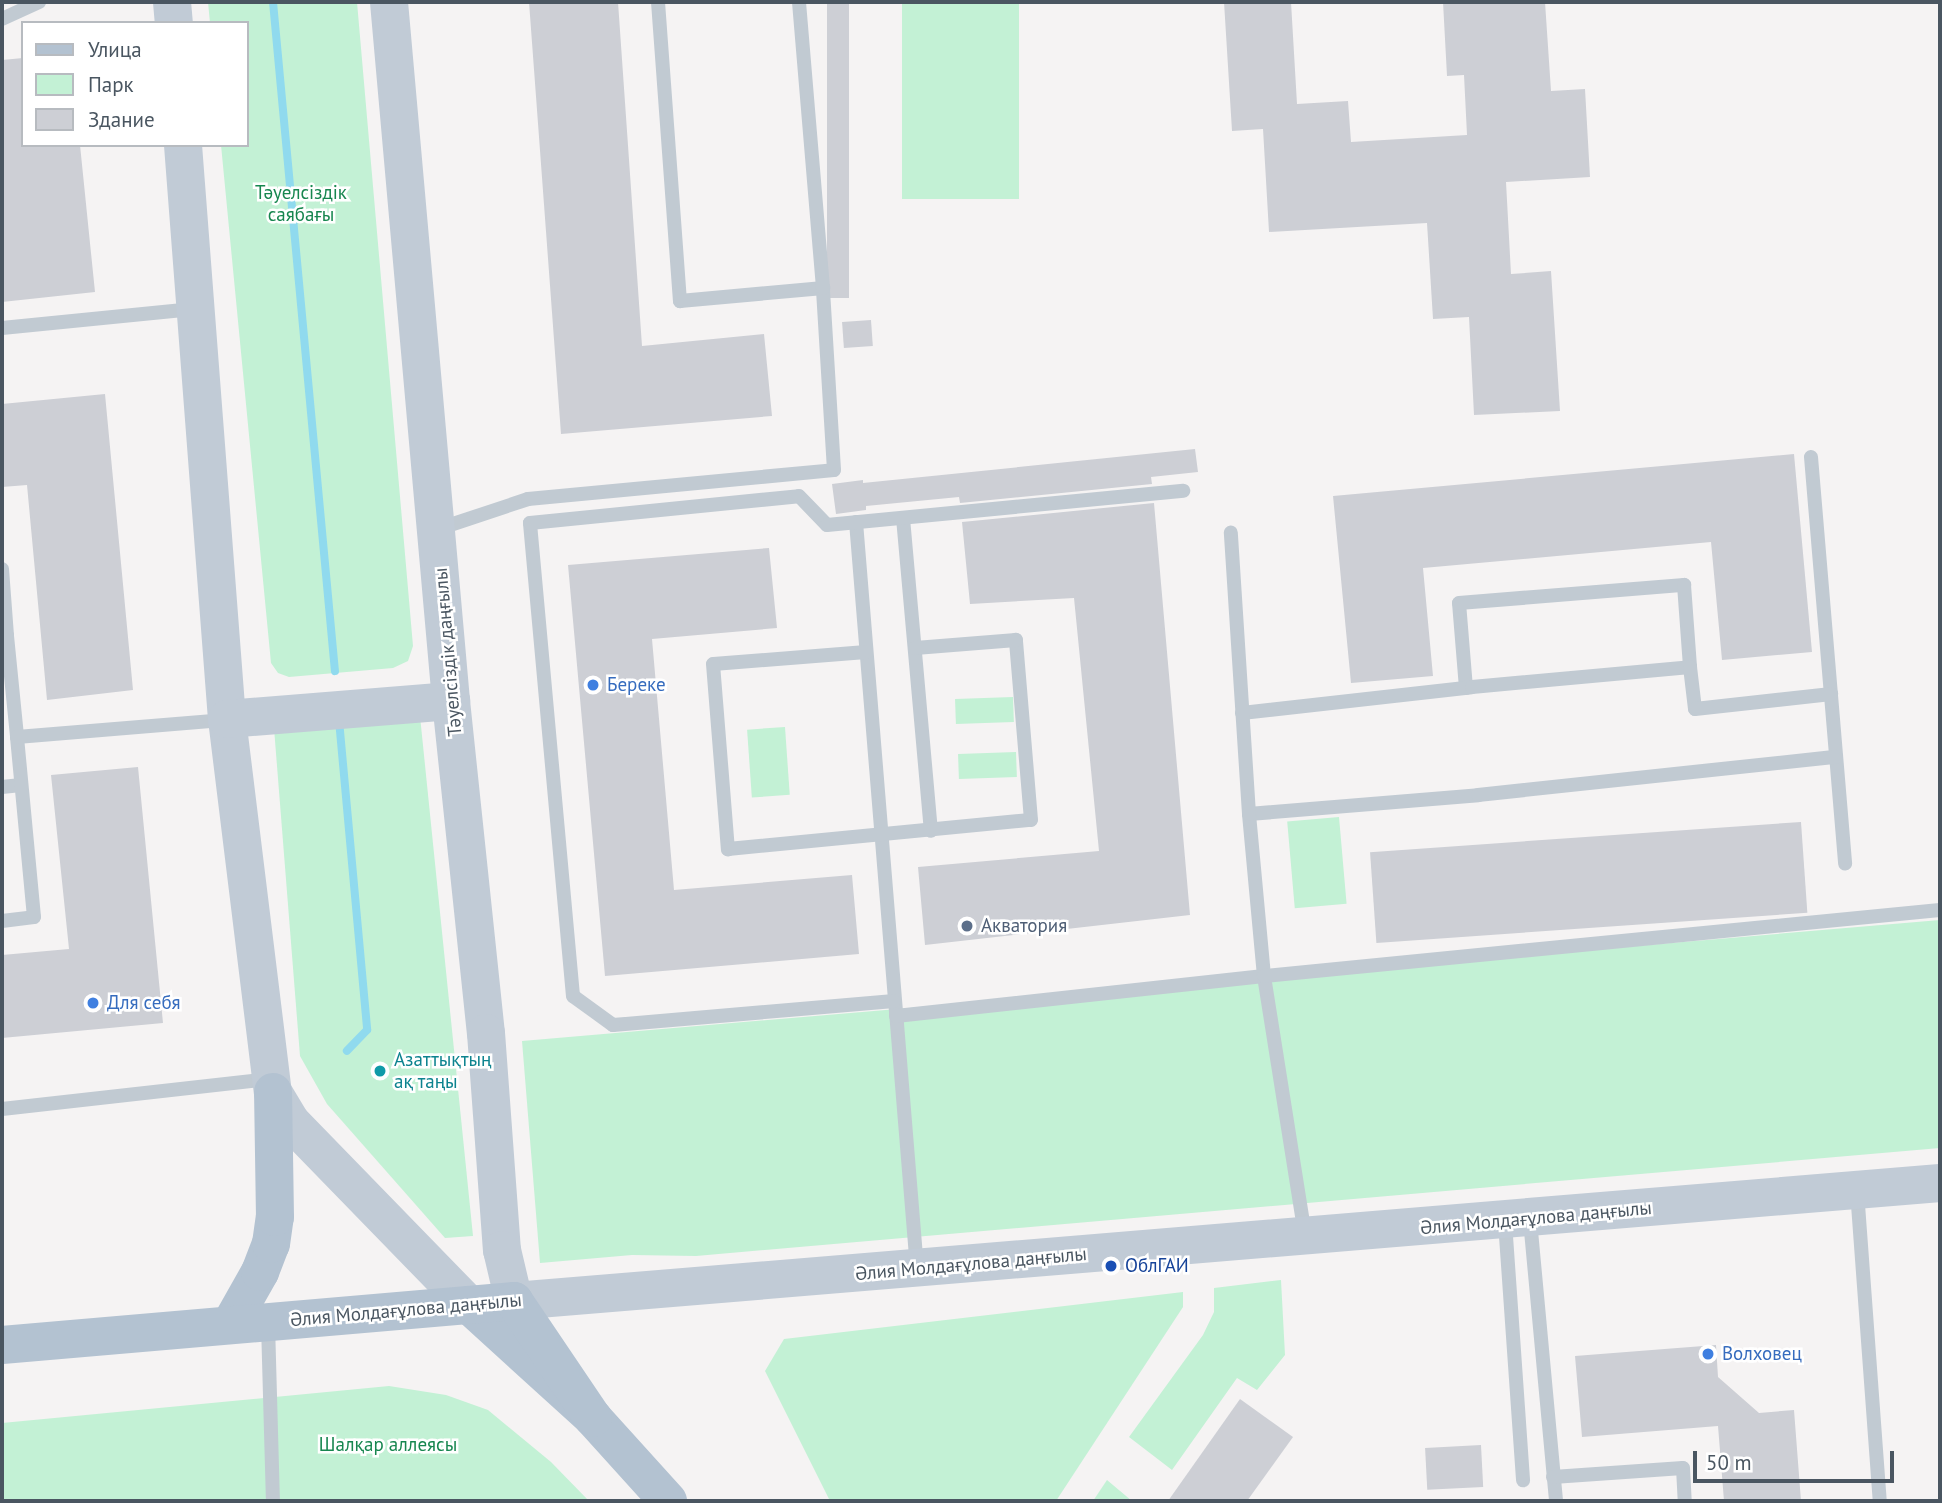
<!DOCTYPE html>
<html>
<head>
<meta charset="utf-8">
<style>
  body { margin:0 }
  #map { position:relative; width:1942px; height:1503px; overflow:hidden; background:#f5f3f3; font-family:"PT Sans",sans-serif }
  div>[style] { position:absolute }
  .green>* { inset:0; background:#c3f1d5; transform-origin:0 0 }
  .stream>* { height:8px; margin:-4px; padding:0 4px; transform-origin:4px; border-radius:4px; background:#90daee }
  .building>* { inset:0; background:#cdcfd5; transform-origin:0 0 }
  .lane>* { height:14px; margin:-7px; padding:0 7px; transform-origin:7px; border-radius:7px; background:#c1cad2 }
  .secondary>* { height:38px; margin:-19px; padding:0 19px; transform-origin:19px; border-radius:19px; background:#c1cbd6 }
  .primary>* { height:38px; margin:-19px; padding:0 19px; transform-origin:19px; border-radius:19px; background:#b3c2d1 }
  .dots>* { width:19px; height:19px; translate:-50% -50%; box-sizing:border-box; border:4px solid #fff; border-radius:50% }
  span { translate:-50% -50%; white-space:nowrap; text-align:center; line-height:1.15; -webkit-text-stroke:5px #fff; paint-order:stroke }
  .park-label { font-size:19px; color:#17864f }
  .street-label { font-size:19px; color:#4a5661 }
  .shop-label { font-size:19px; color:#366cbe }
  .left { translate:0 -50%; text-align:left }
  .service-label { font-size:19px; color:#4e5e75 }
  .culture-label { font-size:19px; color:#0d838f }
  .transit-label { font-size:19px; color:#164399 }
  .frame { position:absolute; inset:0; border:4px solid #4a5661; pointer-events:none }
  .legend { position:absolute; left:21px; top:21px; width:228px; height:126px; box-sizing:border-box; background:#fff; border:2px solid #b7bbc0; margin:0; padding:9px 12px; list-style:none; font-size:21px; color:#4a5661 }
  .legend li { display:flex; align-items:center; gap:14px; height:35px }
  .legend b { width:35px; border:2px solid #b7bbc0 }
  .scale { position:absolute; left:1693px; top:1451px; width:201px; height:32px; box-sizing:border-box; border:4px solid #4a5661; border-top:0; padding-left:9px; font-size:21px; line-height:24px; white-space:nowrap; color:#4a5661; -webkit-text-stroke:5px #fff; paint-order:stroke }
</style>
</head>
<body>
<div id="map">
  <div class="green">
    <div style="clip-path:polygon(208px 2px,357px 2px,413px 646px,408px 661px,393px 668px,289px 677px,278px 673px,271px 663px,221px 145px,247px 145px,247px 23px,210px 23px)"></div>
    <div style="left:902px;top:2px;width:117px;height:197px"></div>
    <div style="left:1013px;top:697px;width:25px;height:58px;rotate:88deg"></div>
    <div style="clip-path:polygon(420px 716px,473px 1236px,445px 1238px,327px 1104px,300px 1056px,274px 728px)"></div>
    <div style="left:785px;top:727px;width:68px;height:38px;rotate:86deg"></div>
    <div style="left:1016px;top:752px;width:25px;height:58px;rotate:88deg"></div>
    <div style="left:1339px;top:817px;width:87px;height:52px;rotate:85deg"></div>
    <div style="clip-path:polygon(1940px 920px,1940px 1148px,696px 1256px,632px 1255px,540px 1263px,522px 1041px)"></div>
    <div style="clip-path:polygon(1281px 1280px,1285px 1355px,1257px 1390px,1237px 1378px,1172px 1470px,1129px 1437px,1203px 1335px,1214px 1312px,1214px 1288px)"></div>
    <div style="clip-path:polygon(1183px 1292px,1183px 1307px,1056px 1501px,830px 1501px,765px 1371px,784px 1339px)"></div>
    <div style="clip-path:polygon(389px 1386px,446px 1395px,488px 1410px,551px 1462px,589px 1501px,2px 1501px,2px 1423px)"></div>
    <div style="clip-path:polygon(1107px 1480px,1132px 1501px,1093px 1501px)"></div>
  </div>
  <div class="stream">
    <div style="left:273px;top:2px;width:672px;rotate:84.71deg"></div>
    <div style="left:339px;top:720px;width:311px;rotate:84.8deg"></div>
    <div style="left:367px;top:1030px;width:29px;rotate:134deg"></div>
  </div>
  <div class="building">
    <div style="clip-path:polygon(529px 2px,618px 2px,642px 346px,764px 334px,772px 416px,561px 434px)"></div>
    <div style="left:827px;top:2px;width:22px;height:296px"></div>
    <div style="clip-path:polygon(1224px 2px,1291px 2px,1297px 104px,1348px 101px,1351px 142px,1467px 135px,1464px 75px,1447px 76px,1443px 2px,1545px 2px,1551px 91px,1585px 89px,1590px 177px,1506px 182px,1511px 274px,1551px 271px,1560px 411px,1474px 415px,1469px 317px,1433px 319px,1427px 223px,1269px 232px,1263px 129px,1232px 131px)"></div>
    <div style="clip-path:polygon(23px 58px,23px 145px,80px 145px,95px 292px,2px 302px,2px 60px)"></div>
    <div style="left:871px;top:320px;width:26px;height:29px;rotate:86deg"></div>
    <div style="clip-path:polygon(105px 394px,133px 690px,47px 700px,27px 485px,2px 487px,2px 404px)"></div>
    <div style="clip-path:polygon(1195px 449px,1198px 472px,1151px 477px,1152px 484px,960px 503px,959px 497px,866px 506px,866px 510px,836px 514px,832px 484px,863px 480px,863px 483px)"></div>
    <div style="clip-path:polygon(1794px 454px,1812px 652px,1722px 660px,1711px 542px,1423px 568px,1433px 676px,1351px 683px,1333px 496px)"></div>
    <div style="clip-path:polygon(1154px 503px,1190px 915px,925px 945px,918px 867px,1099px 851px,1074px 598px,970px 604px,962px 522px)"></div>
    <div style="clip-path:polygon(769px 548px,777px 628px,652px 639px,674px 890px,852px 875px,859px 954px,605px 976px,568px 565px)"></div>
    <div style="clip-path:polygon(138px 767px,163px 1023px,2px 1038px,2px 955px,69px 949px,51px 775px)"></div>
    <div style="left:1801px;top:822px;width:91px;height:432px;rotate:86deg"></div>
    <div style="clip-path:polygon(1716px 1345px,1718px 1377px,1759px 1413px,1794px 1410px,1801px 1501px,1724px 1501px,1718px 1426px,1582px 1437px,1575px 1356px)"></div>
    <div style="clip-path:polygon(1240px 1399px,1293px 1437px,1247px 1501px,1168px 1501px)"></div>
    <div style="left:1481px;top:1445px;width:42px;height:56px;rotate:87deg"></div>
  </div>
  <div class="lane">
    <div style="left:658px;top:2px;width:300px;rotate:85.8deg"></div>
    <div style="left:680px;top:301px;width:144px;rotate:-5.2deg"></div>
    <div style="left:2px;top:19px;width:41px;rotate:-24.7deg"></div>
    <div style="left:2px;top:328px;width:192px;rotate:-5.7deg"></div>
    <div style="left:1811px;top:457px;width:408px;rotate:85.2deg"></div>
    <div style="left:903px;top:518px;width:314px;rotate:84.9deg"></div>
    <div style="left:856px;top:522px;width:748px;rotate:85.33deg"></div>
    <div style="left:438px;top:529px;width:95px;rotate:-18.4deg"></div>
    <div style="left:528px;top:499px;width:307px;rotate:-5.4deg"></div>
    <div style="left:834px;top:470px;width:182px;rotate:-93.5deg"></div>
    <div style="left:823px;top:288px;width:287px;rotate:-94.8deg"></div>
    <div style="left:2px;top:569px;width:67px;rotate:85.7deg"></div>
    <div style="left:7px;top:636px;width:5px;rotate:169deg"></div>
    <div style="left:7px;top:636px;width:101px;rotate:84.3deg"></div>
    <div style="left:866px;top:652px;width:153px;rotate:175.5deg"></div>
    <div style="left:713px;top:664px;width:186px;rotate:85.4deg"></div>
    <div style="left:728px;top:849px;width:304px;rotate:-5.5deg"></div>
    <div style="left:1031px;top:820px;width:181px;rotate:-94.8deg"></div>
    <div style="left:1016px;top:640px;width:101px;rotate:175.5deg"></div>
    <div style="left:1466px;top:688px;width:85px;rotate:-94.7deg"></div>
    <div style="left:1459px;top:603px;width:226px;rotate:-4.6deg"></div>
    <div style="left:1684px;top:585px;width:82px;rotate:85.8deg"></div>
    <div style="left:1242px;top:713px;width:231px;rotate:-6.4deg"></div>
    <div style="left:1472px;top:687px;width:219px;rotate:-5.2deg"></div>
    <div style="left:1690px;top:667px;width:42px;rotate:83.2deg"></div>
    <div style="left:1695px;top:709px;width:137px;rotate:-6.3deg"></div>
    <div style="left:2px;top:787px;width:19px;rotate:-6deg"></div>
    <div style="left:1249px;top:814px;width:230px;rotate:-4.7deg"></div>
    <div style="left:1478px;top:795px;width:360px;rotate:-6.1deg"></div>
    <div style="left:2px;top:921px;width:32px;rotate:-7deg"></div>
    <div style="left:34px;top:917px;width:181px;rotate:-95.4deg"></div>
    <div style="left:17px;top:737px;width:209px;rotate:-4.7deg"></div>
    <div style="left:894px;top:1001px;width:282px;rotate:175.1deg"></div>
    <div style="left:613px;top:1025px;width:49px;rotate:-144.1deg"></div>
    <div style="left:573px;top:996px;width:475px;rotate:-95.2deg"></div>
    <div style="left:530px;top:523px;width:270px;rotate:-5.7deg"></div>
    <div style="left:799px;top:496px;width:40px;rotate:46deg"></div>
    <div style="left:827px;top:525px;width:358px;rotate:-5.5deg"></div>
    <div style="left:896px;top:1016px;width:370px;rotate:-6.2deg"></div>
    <div style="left:1264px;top:976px;width:163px;rotate:-95.3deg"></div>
    <div style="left:1249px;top:814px;width:282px;rotate:-93.7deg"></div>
    <div style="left:2px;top:1109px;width:269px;rotate:-6.4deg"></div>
    <div style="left:1857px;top:1191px;width:311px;rotate:85.8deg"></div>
    <div style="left:1530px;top:1220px;width:282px;rotate:84.7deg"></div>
    <div style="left:1505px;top:1222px;width:259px;rotate:86deg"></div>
    <div style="left:1305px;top:1235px;width:262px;rotate:-99deg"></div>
    <div style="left:1264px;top:976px;width:679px;rotate:-5.58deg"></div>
    <div style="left:268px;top:1324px;width:177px;rotate:88.4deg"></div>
    <div style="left:1553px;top:1477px;width:130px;rotate:-4deg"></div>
    <div style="left:1683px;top:1468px;width:33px;rotate:87deg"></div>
  </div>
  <div class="secondary">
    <div style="left:172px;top:2px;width:21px;rotate:85deg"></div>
    <div style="left:389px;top:2px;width:702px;rotate:84.93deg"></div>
    <div style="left:451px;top:701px;width:334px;rotate:84deg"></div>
    <div style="left:486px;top:1033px;width:218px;rotate:85.8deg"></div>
    <div style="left:502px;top:1250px;width:52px;rotate:76.8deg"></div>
    <div style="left:514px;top:1301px;width:1431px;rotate:-4.73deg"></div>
    <div style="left:183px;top:145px;width:576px;rotate:85.62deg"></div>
    <div style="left:227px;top:719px;width:376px;rotate:83deg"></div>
    <div style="left:273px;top:1092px;width:35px;rotate:59deg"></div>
    <div style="left:291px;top:1122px;width:255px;rotate:45.8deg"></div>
    <div style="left:227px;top:719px;width:225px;rotate:-4.6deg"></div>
  </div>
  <div class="primary">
    <div style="left:469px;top:1305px;width:168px;rotate:42.3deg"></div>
    <div style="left:593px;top:1418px;width:112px;rotate:47.9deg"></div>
    <div style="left:230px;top:1325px;width:61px;rotate:-60.5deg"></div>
    <div style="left:260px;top:1272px;width:30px;rotate:-69deg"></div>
    <div style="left:271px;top:1244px;width:27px;rotate:-82deg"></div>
    <div style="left:275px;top:1217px;width:125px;rotate:-90.9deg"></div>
    <div style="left:2px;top:1345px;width:514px;rotate:-4.91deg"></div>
    <div style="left:514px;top:1301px;width:141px;rotate:56deg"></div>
  </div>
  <div class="dots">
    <div style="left:593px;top:685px;background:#3f7fe0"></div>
    <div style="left:967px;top:926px;background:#5c6f8a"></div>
    <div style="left:93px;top:1003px;background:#3f7fe0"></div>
    <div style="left:380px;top:1071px;background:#0f9aa8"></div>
    <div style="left:1111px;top:1266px;background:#1a4fb4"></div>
    <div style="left:1708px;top:1354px;background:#3f7fe0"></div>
  </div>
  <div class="park-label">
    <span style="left:301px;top:204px">Тәуелсіздік<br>саябағы</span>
    <span style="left:388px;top:1445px">Шалқар аллеясы</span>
  </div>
  <div class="street-label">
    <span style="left:448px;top:652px;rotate:-95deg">Тәуелсіздік даңғылы</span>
    <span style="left:1536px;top:1218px;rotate:-5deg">Әлия Молдағұлова даңғылы</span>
    <span style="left:971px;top:1264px;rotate:-5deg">Әлия Молдағұлова даңғылы</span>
    <span style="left:406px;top:1310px;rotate:-5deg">Әлия Молдағұлова даңғылы</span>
  </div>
  <div class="shop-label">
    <span class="left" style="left:607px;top:685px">Береке</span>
    <span class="left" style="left:107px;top:1003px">Для себя</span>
    <span class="left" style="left:1722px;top:1354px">Волховец</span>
  </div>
  <div class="service-label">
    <span class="left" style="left:981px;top:926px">Акватория</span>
  </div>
  <div class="culture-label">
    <span class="left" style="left:394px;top:1071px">Азаттықтың<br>ақ таңы</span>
  </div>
  <div class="transit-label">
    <span class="left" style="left:1125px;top:1266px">ОблГАИ</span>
  </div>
  <div class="frame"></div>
  <ul class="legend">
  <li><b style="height:9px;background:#b3c2d1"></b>Улица</li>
  <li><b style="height:19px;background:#c3f1d5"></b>Парк</li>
  <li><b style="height:19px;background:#cdcfd5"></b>Здание</li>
  </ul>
  <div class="scale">50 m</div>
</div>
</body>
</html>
